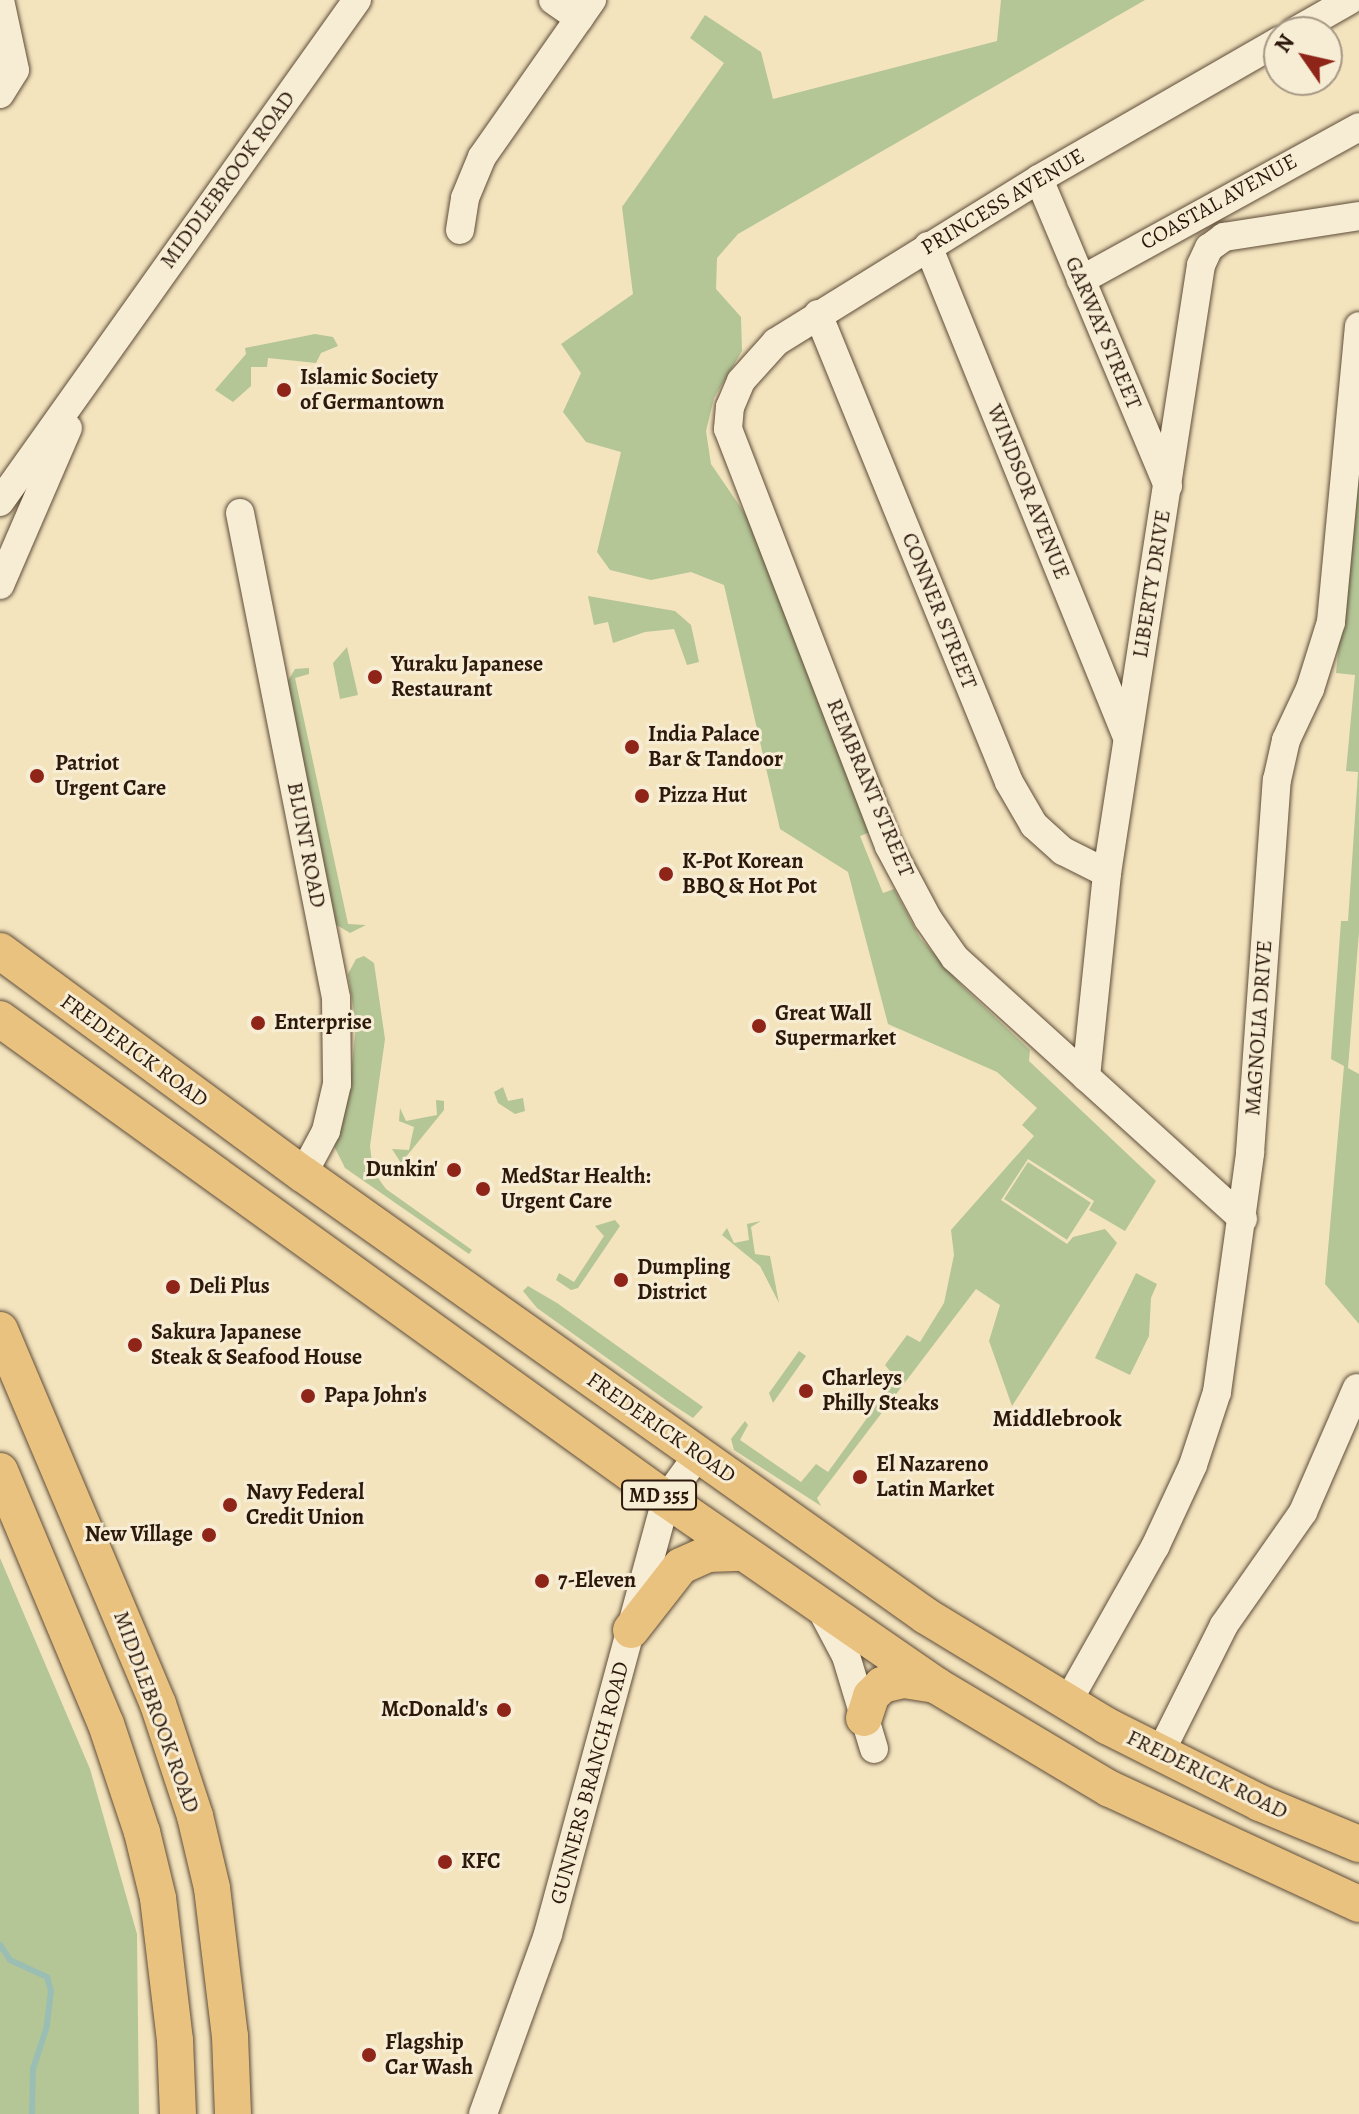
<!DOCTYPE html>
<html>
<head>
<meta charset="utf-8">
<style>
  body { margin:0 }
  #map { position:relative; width:1359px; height:2114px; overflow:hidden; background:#f3e4be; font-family:Alegreya,serif }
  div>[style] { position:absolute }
  .green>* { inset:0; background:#b4c596; transform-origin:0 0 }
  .stream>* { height:6px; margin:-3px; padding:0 3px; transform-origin:3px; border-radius:3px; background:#9bbeb4 }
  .roads { filter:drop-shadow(0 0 2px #5e4c38) drop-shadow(0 0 2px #5e4c38) }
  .minor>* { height:28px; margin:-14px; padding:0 14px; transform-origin:14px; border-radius:14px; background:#f7edd5 }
  .major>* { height:36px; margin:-18px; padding:0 18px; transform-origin:18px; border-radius:18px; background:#eac27f }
  .dots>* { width:22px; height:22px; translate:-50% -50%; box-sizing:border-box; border:4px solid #f7edd5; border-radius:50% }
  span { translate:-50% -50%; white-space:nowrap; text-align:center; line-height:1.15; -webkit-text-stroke:6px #f7edd5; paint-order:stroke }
  .shield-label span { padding:2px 6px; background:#f7edd5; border:2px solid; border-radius:6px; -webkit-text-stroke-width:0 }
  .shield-label { font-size:20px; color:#2d190c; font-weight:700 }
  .street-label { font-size:22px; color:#2d190c }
  .poi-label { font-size:22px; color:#2d190c; font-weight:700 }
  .left { translate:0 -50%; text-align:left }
  .right { translate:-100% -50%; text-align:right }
  .neighbourhood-label { font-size:24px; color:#2d190c; font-weight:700 }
  .north { position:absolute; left:1263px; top:16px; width:80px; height:80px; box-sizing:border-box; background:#f7edd5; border:2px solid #a69885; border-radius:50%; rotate:304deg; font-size:22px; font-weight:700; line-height:32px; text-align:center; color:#2d190c }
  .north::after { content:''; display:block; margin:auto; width:28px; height:36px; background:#8f2418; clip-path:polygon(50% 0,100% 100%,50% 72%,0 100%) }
</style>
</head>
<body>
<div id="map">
  <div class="green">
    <div style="clip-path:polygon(1001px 0,1145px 0,738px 234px,717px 258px,716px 289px,741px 317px,742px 351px,714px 398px,706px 431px,711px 464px,748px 518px,873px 831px,860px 836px,883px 893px,894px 889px,920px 938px,962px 986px,1030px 1050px,1029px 1061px,1156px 1181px,1125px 1231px,1089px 1210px,1094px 1201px,1028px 1159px,1001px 1200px,1067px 1244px,1073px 1237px,1105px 1229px,1117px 1243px,1012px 1406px,989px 1341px,1000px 1305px,976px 1289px,817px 1498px,821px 1506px,734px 1450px,731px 1439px,745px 1421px,748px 1425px,740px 1440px,801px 1482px,816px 1464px,828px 1472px,896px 1378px,885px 1365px,907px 1335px,920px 1342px,944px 1303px,954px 1255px,951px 1230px,1034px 1136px,1022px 1125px,1037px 1108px,997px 1072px,888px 1024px,848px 872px,780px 829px,724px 585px,691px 572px,651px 580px,610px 570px,597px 552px,621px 452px,586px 442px,563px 412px,581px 373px,561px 344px,633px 294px,622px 207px,724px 63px,690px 38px,705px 15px,761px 52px,773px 99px,997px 41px)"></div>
    <div style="clip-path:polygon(315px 334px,333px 337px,338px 346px,321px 353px,316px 363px,268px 358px,267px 367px,251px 367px,251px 386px,233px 402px,215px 390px,246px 354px,245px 348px)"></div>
    <div style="clip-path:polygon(1359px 432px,1359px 932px,1348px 1068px,1359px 1074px,1359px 1324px,1325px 1284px,1344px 1066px,1331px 1059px,1341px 921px,1348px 921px,1358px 772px,1346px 771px,1355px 675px,1336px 673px)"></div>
    <div style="clip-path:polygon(588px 596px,675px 611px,691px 625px,699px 662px,687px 665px,674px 629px,645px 632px,613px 643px,608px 622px,594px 625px)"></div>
    <div style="clip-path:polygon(347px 647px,358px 695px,340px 699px,333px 663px)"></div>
    <div style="clip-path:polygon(309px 668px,309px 674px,295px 678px,348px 924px,366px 925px,350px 933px,335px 924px,286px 684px,295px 669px)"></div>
    <div style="clip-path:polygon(364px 956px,374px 963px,385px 1039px,370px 1146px,373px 1171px,386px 1189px,472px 1250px,469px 1254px,345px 1168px,334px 1146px,350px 1086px,356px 1025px,348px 974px,356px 959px)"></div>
    <div style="clip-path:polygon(503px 1087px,508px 1101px,523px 1098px,525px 1111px,515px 1114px,498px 1103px,494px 1092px)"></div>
    <div style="clip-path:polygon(436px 1100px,444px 1101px,444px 1110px,401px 1163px,392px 1149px,409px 1150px,414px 1127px,399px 1121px,400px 1108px,406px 1121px,437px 1115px)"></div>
    <div style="left:1028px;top:1162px;width:75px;height:44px;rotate:33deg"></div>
    <div style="clip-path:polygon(615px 1220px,620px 1226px,578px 1288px,571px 1290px,556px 1280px,559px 1273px,574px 1282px,604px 1236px,595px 1226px)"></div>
    <div style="clip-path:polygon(761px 1221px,751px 1227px,755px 1254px,770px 1256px,779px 1303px,760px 1266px,722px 1235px,727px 1228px,734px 1243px,749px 1240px,747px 1224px)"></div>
    <div style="clip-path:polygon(1136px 1273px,1157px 1284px,1151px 1298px,1149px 1336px,1130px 1375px,1095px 1358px)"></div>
    <div style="clip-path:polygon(528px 1286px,557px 1303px,703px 1407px,693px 1418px,670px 1403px,537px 1308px,523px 1291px)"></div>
    <div style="clip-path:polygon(799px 1351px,806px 1356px,773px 1403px,769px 1393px)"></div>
    <div style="clip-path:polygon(0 1558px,90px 1769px,137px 1934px,139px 2114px,0 2114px)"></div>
  </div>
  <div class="stream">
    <div style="left:0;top:1945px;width:18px;rotate:56deg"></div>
    <div style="left:10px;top:1960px;width:41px;rotate:24.7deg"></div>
    <div style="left:47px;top:1977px;width:15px;rotate:74deg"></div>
    <div style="left:51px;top:1991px;width:35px;rotate:97deg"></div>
    <div style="left:47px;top:2026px;width:45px;rotate:108deg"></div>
    <div style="left:33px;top:2069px;width:45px;rotate:91.3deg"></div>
  </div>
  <div class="roads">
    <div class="minor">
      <div style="left:553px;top:0;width:32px;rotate:35deg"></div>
      <div style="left:1294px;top:32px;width:64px;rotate:-29.7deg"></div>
      <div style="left:0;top:94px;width:28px;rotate:-58deg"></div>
      <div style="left:15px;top:70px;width:72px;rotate:-102.1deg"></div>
      <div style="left:1039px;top:179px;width:333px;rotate:67.2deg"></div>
      <div style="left:460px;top:230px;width:32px;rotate:-81deg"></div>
      <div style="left:465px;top:198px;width:44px;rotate:-67.5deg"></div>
      <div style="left:482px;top:157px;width:192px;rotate:-55deg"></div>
      <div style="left:928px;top:246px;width:530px;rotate:67.94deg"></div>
      <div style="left:1081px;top:280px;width:317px;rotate:-28.8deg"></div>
      <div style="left:818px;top:314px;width:505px;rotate:67.8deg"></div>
      <div style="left:1009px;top:782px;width:50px;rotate:59.8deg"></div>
      <div style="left:1034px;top:825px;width:39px;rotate:42deg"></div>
      <div style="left:1063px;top:851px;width:49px;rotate:26.6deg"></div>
      <div style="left:0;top:502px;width:616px;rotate:-54.58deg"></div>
      <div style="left:240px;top:513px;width:494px;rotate:78.8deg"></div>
      <div style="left:336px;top:998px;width:86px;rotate:89.3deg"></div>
      <div style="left:337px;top:1084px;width:48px;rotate:103.2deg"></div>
      <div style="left:326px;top:1131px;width:49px;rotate:118.1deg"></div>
      <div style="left:0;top:585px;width:171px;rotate:-66.6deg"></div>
      <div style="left:1086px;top:1077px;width:205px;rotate:-84.1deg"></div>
      <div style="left:1107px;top:873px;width:615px;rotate:-81.21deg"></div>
      <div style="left:1201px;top:265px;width:19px;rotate:-65deg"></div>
      <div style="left:1209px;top:248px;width:19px;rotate:-36deg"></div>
      <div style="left:1224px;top:237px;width:137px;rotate:-8.8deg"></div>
      <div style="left:1243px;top:1219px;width:389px;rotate:-137.8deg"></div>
      <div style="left:955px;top:958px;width:47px;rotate:-124.7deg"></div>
      <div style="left:928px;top:919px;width:83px;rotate:-118.1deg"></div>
      <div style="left:889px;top:846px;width:447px;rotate:-111.1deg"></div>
      <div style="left:728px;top:429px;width:22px;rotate:-85deg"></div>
      <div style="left:730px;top:407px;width:28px;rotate:-67deg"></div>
      <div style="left:741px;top:381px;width:52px;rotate:-48.1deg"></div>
      <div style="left:776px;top:342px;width:309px;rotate:-31.8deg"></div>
      <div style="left:1039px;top:179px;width:277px;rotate:-29.9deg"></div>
      <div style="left:820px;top:1607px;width:55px;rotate:62deg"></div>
      <div style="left:846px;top:1656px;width:97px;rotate:73.2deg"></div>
      <div style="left:1067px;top:1703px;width:179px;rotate:-60.6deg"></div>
      <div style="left:1155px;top:1547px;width:90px;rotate:-65.1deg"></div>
      <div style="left:1193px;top:1465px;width:77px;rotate:-71.8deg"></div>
      <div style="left:1217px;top:1392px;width:241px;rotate:-82.1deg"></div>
      <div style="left:1250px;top:1153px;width:374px;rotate:-85.9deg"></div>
      <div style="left:1277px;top:780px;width:41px;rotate:-77.3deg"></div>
      <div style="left:1286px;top:740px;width:56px;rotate:-64.8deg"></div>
      <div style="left:1310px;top:689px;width:70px;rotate:-72.6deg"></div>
      <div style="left:1331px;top:622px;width:297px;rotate:-84.6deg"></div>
      <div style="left:1160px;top:1753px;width:143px;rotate:-63.4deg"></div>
      <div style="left:1224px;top:1625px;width:138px;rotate:-55deg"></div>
      <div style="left:1303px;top:1512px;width:135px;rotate:-66.5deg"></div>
      <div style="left:483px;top:2114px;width:191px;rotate:-70.1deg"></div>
      <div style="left:548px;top:1934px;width:451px;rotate:-74.8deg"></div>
      <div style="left:666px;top:1499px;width:54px;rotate:-54deg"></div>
    </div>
    <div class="major">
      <div style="left:0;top:951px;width:376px;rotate:36.4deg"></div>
      <div style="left:303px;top:1174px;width:764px;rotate:35.35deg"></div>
      <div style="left:926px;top:1616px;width:212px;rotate:31.3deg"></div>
      <div style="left:1107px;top:1726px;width:171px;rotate:26.7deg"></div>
      <div style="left:1260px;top:1803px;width:107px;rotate:22.5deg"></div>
      <div style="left:0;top:1019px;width:821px;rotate:35.78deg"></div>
      <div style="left:666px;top:1499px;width:329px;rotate:34.6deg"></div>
      <div style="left:937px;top:1686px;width:201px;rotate:30.8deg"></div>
      <div style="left:1110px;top:1789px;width:274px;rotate:24.8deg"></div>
      <div style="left:0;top:1330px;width:406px;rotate:67.1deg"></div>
      <div style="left:158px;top:1704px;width:118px;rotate:71.7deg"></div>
      <div style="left:195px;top:1816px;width:74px;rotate:76.7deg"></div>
      <div style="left:212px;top:1888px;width:149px;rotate:83.1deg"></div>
      <div style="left:230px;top:2036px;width:78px;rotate:87.8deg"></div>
      <div style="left:0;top:1471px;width:274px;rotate:67.3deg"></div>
      <div style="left:106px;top:1724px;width:114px;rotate:71.6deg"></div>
      <div style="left:142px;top:1832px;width:68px;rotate:76.4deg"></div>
      <div style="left:158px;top:1898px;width:143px;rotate:83.2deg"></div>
      <div style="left:175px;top:2040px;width:74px;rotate:87.7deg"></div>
      <div style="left:631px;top:1630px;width:81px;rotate:-52deg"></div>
      <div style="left:681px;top:1566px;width:30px;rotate:-24deg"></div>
      <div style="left:708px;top:1554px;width:34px;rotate:-2deg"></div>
      <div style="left:864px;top:1718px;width:23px;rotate:-72deg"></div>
      <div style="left:871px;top:1696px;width:16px;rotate:-45deg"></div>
      <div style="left:882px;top:1685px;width:23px;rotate:-13deg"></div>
      <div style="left:904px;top:1680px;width:32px;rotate:9deg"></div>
    </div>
  </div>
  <div class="dots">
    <div style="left:284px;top:390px;background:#8f2418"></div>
    <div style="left:375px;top:677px;background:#8f2418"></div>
    <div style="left:632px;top:747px;background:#8f2418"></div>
    <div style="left:37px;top:776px;background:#8f2418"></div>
    <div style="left:642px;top:796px;background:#8f2418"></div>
    <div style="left:666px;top:874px;background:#8f2418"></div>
    <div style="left:258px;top:1023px;background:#8f2418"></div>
    <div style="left:759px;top:1026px;background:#8f2418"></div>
    <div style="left:454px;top:1170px;background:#8f2418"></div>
    <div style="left:483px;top:1189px;background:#8f2418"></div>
    <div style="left:621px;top:1280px;background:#8f2418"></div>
    <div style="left:173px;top:1287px;background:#8f2418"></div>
    <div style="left:135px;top:1345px;background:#8f2418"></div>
    <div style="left:806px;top:1391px;background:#8f2418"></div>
    <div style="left:308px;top:1396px;background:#8f2418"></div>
    <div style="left:860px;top:1477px;background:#8f2418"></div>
    <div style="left:230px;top:1505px;background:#8f2418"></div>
    <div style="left:209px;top:1535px;background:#8f2418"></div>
    <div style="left:542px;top:1581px;background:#8f2418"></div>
    <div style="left:504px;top:1710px;background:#8f2418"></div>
    <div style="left:445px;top:1862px;background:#8f2418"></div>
    <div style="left:369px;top:2055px;background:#8f2418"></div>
  </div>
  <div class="shield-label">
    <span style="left:659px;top:1495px">MD 355</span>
  </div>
  <div class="street-label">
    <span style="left:228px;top:180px;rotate:-54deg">MIDDLEBROOK ROAD</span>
    <span style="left:1003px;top:202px;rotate:-31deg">PRINCESS AVENUE</span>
    <span style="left:1219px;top:202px;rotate:-29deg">COASTAL AVENUE</span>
    <span style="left:1103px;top:333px;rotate:67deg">GARWAY STREET</span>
    <span style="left:1028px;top:492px;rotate:68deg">WINDSOR AVENUE</span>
    <span style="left:1152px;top:584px;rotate:-81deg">LIBERTY DRIVE</span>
    <span style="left:939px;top:611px;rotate:68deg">CONNER STREET</span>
    <span style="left:870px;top:788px;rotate:67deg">REMBRANT STREET</span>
    <span style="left:306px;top:845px;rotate:79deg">BLUNT ROAD</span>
    <span style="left:1259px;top:1028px;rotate:-86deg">MAGNOLIA DRIVE</span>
    <span style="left:134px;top:1051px;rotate:36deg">FREDERICK ROAD</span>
    <span style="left:661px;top:1428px;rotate:35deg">FREDERICK ROAD</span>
    <span style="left:156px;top:1712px;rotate:70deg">MIDDLEBROOK ROAD</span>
    <span style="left:1207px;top:1775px;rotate:26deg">FREDERICK ROAD</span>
    <span style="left:590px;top:1783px;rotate:-75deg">GUNNERS BRANCH ROAD</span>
  </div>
  <div class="poi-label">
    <span class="left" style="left:300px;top:390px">Islamic Society<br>of Germantown</span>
    <span class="left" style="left:391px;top:677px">Yuraku Japanese<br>Restaurant</span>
    <span class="left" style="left:648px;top:747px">India Palace<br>Bar &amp; Tandoor</span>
    <span class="left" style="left:55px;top:776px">Patriot<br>Urgent Care</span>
    <span class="left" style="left:658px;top:796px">Pizza Hut</span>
    <span class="left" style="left:682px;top:874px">K-Pot Korean<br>BBQ &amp; Hot Pot</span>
    <span class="left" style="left:775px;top:1026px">Great Wall<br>Supermarket</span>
    <span class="left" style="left:274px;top:1023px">Enterprise</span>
    <span class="right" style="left:438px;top:1170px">Dunkin'</span>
    <span class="left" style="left:501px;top:1189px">MedStar Health:<br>Urgent Care</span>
    <span class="left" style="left:637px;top:1280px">Dumpling<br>District</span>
    <span class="left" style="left:189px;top:1287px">Deli Plus</span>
    <span class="left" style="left:151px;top:1345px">Sakura Japanese<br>Steak &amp; Seafood House</span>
    <span class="left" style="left:822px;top:1391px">Charleys<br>Philly Steaks</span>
    <span class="left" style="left:324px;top:1396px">Papa John's</span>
    <span class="left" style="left:876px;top:1477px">El Nazareno<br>Latin Market</span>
    <span class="left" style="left:246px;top:1505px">Navy Federal<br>Credit Union</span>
    <span class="right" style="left:193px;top:1535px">New Village</span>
    <span class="left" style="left:558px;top:1581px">7-Eleven</span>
    <span class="right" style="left:488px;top:1710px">McDonald's</span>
    <span class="left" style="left:461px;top:1862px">KFC</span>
    <span class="left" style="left:385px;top:2055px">Flagship<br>Car Wash</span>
  </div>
  <div class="neighbourhood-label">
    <span style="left:1057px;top:1419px">Middlebrook</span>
  </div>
  <div class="north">N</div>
</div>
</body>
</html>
